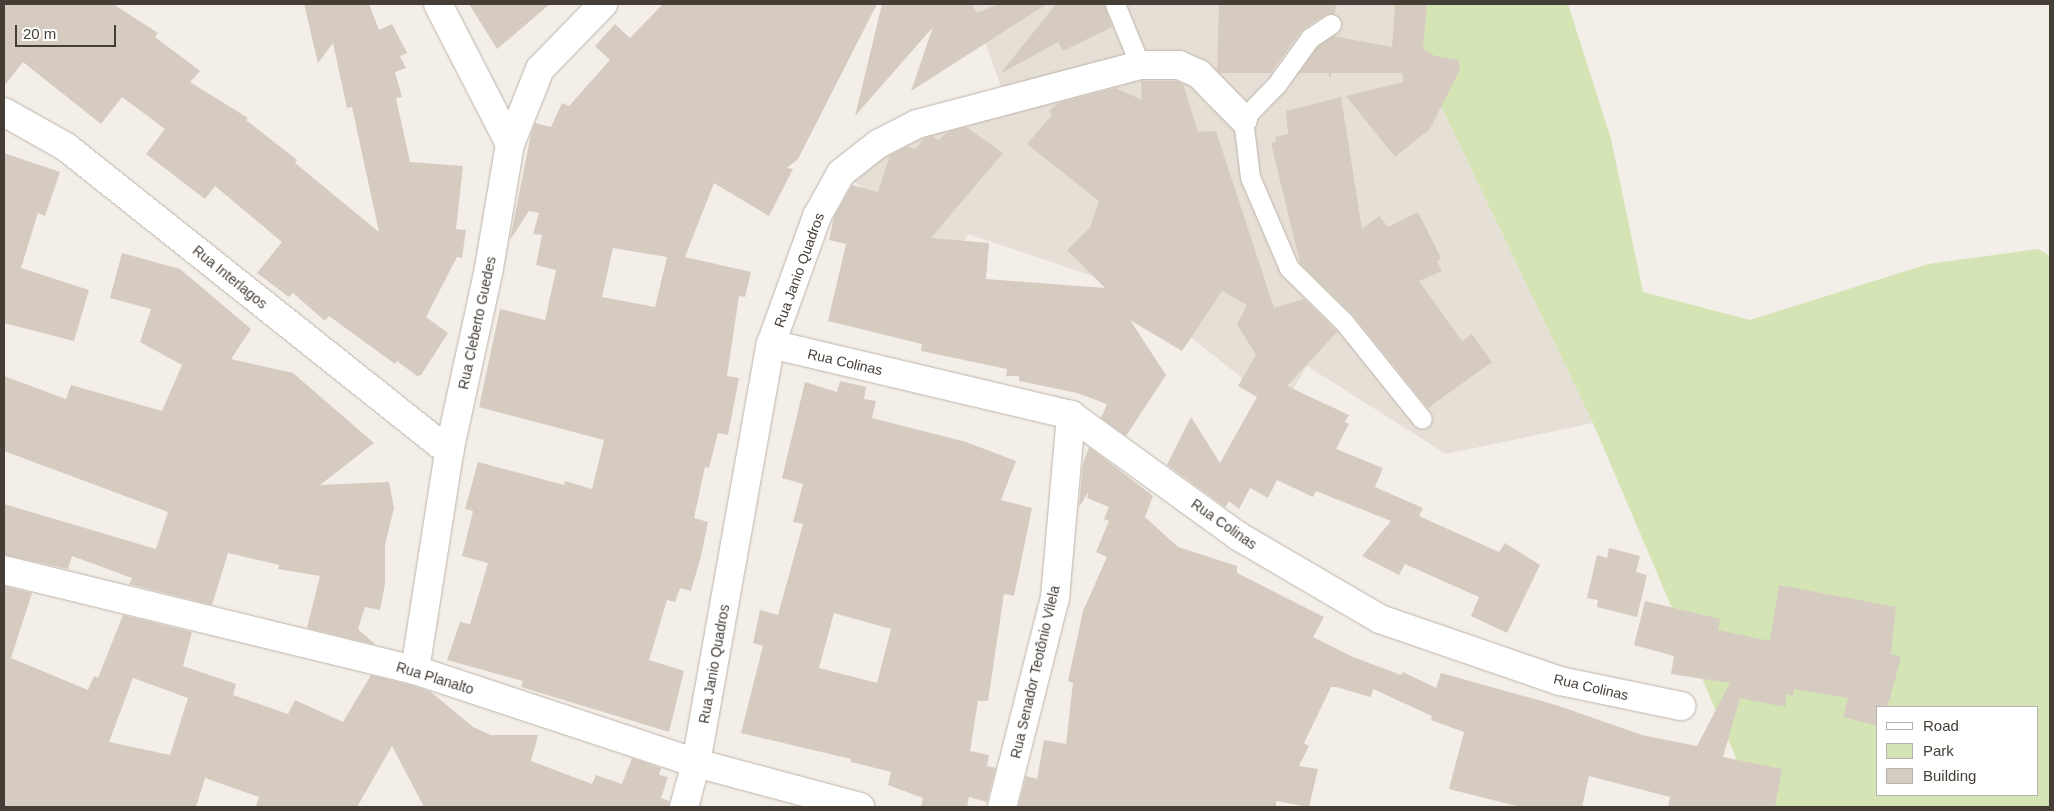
<!DOCTYPE html>
<html>
<head>
<meta charset="utf-8">
<style>
  body { margin:0 }
  #map { position:relative; width:2054px; height:811px; overflow:hidden; background:#f3eee8; font-family:Arial,sans-serif }
  div>[style] { position:absolute }
  .residential>* { inset:0; background:#e6dfd6 }
  .green>* { inset:0; background:#d5e4b4 }
  .building>* { inset:0; background:#d6cbc1 }
  .roads { filter:drop-shadow(0 0 1px #bdb4ab) drop-shadow(0 0 1px #bdb4ab) }
  .service>* { height:19px; margin:-9.5px; padding:0 9.5px; transform-origin:9.5px; border-radius:9.5px; background:#fff }
  .minor>* { height:28px; margin:-14px; padding:0 14px; transform-origin:14px; border-radius:14px; background:#fff }
  span { translate:-50% -50%; white-space:nowrap; text-align:center; line-height:1.15; -webkit-text-stroke:4.5px #fff; paint-order:stroke }
  .street-label { font-size:14px; color:#453e37 }
  .frame { position:absolute; inset:0; border:5px solid #453e37; pointer-events:none }
  .legend { position:absolute; left:1876px; top:706px; width:162px; height:90px; box-sizing:border-box; background:#fff; border:1px solid #b5b2af; margin:0; padding:6px 9px; list-style:none; font-size:15px; color:#453e37 }
  .legend li { display:flex; align-items:center; gap:10px; height:25px }
  .legend b { width:25px; border:1px solid #b5b2af }
  .scale { position:absolute; left:15px; top:25px; width:101px; height:22px; box-sizing:border-box; border:2px solid #453e37; border-top:0; padding-left:6px; font-size:15px; line-height:18px; white-space:nowrap; color:#453e37; -webkit-text-stroke:4px #fff; paint-order:stroke }
</style>
</head>
<body>
<div id="map">
  <div class="residential">
    <div style="clip-path:polygon(972px 4px,1392px 4px,1593px 423px,1446px 454px,1307px 366px,1281px 409px,1151px 306px,1099px 278px,968px 234px,959px 254px,896px 219px,848px 176px,891px 139px,1009px 110px)"></div>
  </div>
  <div class="green">
    <div style="clip-path:polygon(evenodd,1392px 4px,1568px 4px,1611px 139px,1643px 292px,1750px 320px,1928px 264px,2038px 249px,2050px 256px,2050px 807px,1757px 807px,1593px 423px,1392px 4px,1878px 707px,2038px 707px,2038px 795px,1878px 795px,1878px 707px)"></div>
  </div>
  <div class="building">
    <div style="clip-path:polygon(4px 4px,113px 4px,158px 33px,155px 37px,200px 71px,190px 82px,248px 118px,246px 120px,297px 160px,295px 163px,379px 232px,352px 107px,347px 108px,333px 43px,318px 63px,304px 4px,369px 4px,379px 30px,392px 24px,407px 53px,400px 56px,406px 68px,395px 72px,402px 97px,396px 98px,410px 162px,463px 166px,456px 229px,466px 230px,462px 258px,457px 257px,426px 317px,448px 333px,421px 375px,417px 376px,397px 361px,395px 364px,329px 316px,325px 321px,293px 293px,289px 297px,257px 273px,282px 242px,215px 186px,205px 199px,146px 154px,165px 129px,122px 97px,101px 124px,23px 62px,4px 86px)"></div>
    <div style="clip-path:polygon(469px 4px,550px 4px,497px 49px)"></div>
    <div style="clip-path:polygon(evenodd,663px 4px,877px 4px,798px 159px,787px 168px,793px 169px,769px 216px,714px 183px,685px 257px,751px 272px,745px 297px,739px 296px,727px 376px,739px 378px,728px 435px,718px 433px,709px 468px,705px 467px,694px 518px,708px 522px,701px 556px,691px 591px,680px 588px,675px 602px,667px 600px,649px 660px,684px 671px,669px 732px,521px 687px,523px 681px,447px 660px,460px 622px,470px 624px,488px 563px,462px 556px,473px 511px,465px 509px,478px 462px,564px 485px,565px 481px,592px 489px,604px 440px,479px 407px,500px 309px,545px 320px,556px 270px,536px 265px,542px 235px,533px 234px,539px 213px,529px 211px,510px 240px,531px 134px,535px 123px,551px 127px,562px 103px,569px 106px,610px 60px,595px 46px,615px 24px,630px 38px,663px 4px,613px 248px,667px 257px,655px 307px,602px 297px,613px 248px)"></div>
    <div style="clip-path:polygon(882px 4px,972px 4px,977px 13px,998px 4px,1047px 4px,911px 91px,933px 27px,855px 116px)"></div>
    <div style="clip-path:polygon(1056px 4px,1104px 4px,1112px 27px,1063px 51px,1058px 42px,1000px 74px)"></div>
    <div style="clip-path:polygon(1219px 4px,1336px 4px,1335px 14px,1325px 15px,1301px 31px,1271px 73px,1220px 73px,1217px 71px)"></div>
    <div style="clip-path:polygon(1395px 4px,1427px 5px,1423px 49px,1435px 56px,1458px 60px,1460px 69px,1430px 129px,1395px 157px,1346px 96px,1403px 82px,1402px 73px,1331px 73px,1331px 78px,1327px 73px,1299px 73px,1318px 46px,1333px 36px,1392px 47px)"></div>
    <div style="clip-path:polygon(1141px 81px,1176px 81px,1183px 84px,1198px 132px,1216px 131px,1274px 308px,1304px 299px,1337px 332px,1287px 386px,1349px 415px,1345px 422px,1349px 424px,1336px 449px,1383px 468px,1375px 487px,1423px 508px,1419px 516px,1499px 552px,1505px 543px,1540px 565px,1507px 633px,1471px 616px,1479px 597px,1405px 564px,1399px 575px,1362px 556px,1391px 521px,1316px 491px,1313px 497px,1277px 480px,1268px 498px,1250px 488px,1239px 509px,1229px 501px,1225px 507px,1167px 465px,1191px 417px,1220px 463px,1257px 397px,1238px 386px,1256px 355px,1237px 324px,1247px 305px,1222px 291px,1182px 351px,1130px 320px,1166px 375px,1126px 436px,1101px 418px,1107px 404px,1077px 393px,1019px 381px,1019px 376px,1006px 376px,1007px 369px,921px 351px,922px 344px,828px 321px,846px 244px,829px 240px,834px 217px,852px 185px,878px 192px,890px 155px,907px 147px,915px 149px,925px 138px,933px 136px,938px 140px,948px 132px,966px 127px,1003px 153px,931px 238px,989px 243px,986px 279px,1105px 288px,1067px 250px,1090px 228px,1099px 201px,1027px 144px,1052px 115px,1049px 111px,1058px 103px,1116px 88px,1142px 100px)"></div>
    <div style="clip-path:polygon(1341px 97px,1362px 229px,1379px 216px,1388px 227px,1418px 212px,1441px 258px,1437px 261px,1442px 271px,1419px 281px,1462px 341px,1472px 334px,1492px 362px,1428px 408px,1353px 315px,1300px 263px,1271px 143px,1276px 142px,1275px 137px,1288px 134px,1286px 111px)"></div>
    <div style="clip-path:polygon(4px 153px,60px 172px,45px 216px,38px 213px,21px 268px,89px 290px,74px 341px,4px 323px)"></div>
    <div style="clip-path:polygon(122px 253px,180px 269px,251px 329px,231px 359px,293px 373px,374px 443px,320px 485px,389px 482px,394px 508px,385px 545px,385px 584px,380px 610px,365px 607px,358px 629px,376px 645px,307px 628px,320px 576px,278px 569px,279px 565px,228px 553px,212px 605px,129px 584px,132px 578px,72px 556px,68px 569px,4px 555px,4px 504px,156px 549px,168px 512px,4px 451px,4px 376px,66px 399px,71px 385px,162px 411px,182px 365px,140px 342px,151px 309px,110px 298px)"></div>
    <div style="clip-path:polygon(evenodd,840px 381px,866px 387px,864px 399px,876px 401px,872px 418px,966px 442px,1016px 461px,1001px 500px,1032px 508px,1014px 596px,1004px 594px,988px 701px,978px 701px,970px 751px,989px 755px,987px 766px,996px 768px,987px 802px,969px 797px,967px 807px,921px 807px,923px 798px,888px 785px,891px 772px,851px 762px,851px 759px,741px 733px,763px 646px,753px 643px,760px 610px,778px 615px,803px 524px,793px 522px,803px 484px,782px 478px,805px 382px,837px 392px,840px 381px,834px 613px,891px 629px,877px 683px,819px 668px,834px 613px)"></div>
    <div style="clip-path:polygon(1089px 447px,1153px 496px,1145px 517px,1178px 547px,1237px 566px,1237px 573px,1324px 617px,1313px 637px,1353px 657px,1401px 675px,1403px 672px,1436px 688px,1441px 673px,1556px 705px,1642px 735px,1697px 746px,1730px 683px,1671px 674px,1674px 656px,1634px 645px,1645px 601px,1720px 619px,1718px 630px,1770px 641px,1779px 585px,1896px 607px,1891px 654px,1901px 657px,1890px 698px,1886px 707px,1878px 707px,1878px 726px,1843px 717px,1848px 698px,1794px 689px,1793px 696px,1787px 694px,1785px 707px,1740px 698px,1723px 757px,1782px 769px,1775px 807px,1668px 807px,1670px 797px,1589px 776px,1582px 807px,1521px 807px,1449px 789px,1464px 732px,1431px 720px,1432px 716px,1373px 689px,1371px 697px,1336px 687px,1331px 687px,1304px 743px,1309px 746px,1299px 766px,1318px 769px,1309px 807px,1276px 801px,1276px 807px,1018px 807px,1026px 776px,1037px 779px,1044px 740px,1066px 744px,1073px 683px,1068px 681px,1083px 611px,1107px 557px,1096px 552px,1109px 521px,1104px 519px,1109px 507px,1087px 498px,1089px 491px,1079px 507px,1083px 463px)"></div>
    <div style="clip-path:polygon(1609px 548px,1640px 556px,1636px 572px,1647px 575px,1637px 617px,1597px 607px,1598px 600px,1587px 598px,1597px 555px,1607px 558px)"></div>
    <div style="clip-path:polygon(evenodd,4px 586px,32px 593px,11px 658px,88px 690px,94px 676px,98px 678px,123px 615px,192px 632px,183px 666px,236px 684px,233px 695px,288px 714px,295px 700px,343px 722px,371px 675px,411px 685px,431px 692px,473px 727px,491px 735px,538px 735px,531px 761px,592px 784px,596px 775px,622px 784px,632px 758px,661px 768px,659px 775px,668px 777px,661px 798px,669px 801px,669px 807px,424px 807px,392px 746px,357px 807px,256px 807px,259px 797px,205px 778px,196px 807px,4px 807px,4px 586px,133px 678px,188px 698px,170px 755px,109px 742px,133px 678px)"></div>
  </div>
  <div class="roads">
    <div class="service">
      <div style="left:1115px;top:4px;width:66px;rotate:67.7deg"></div>
      <div style="left:1331px;top:24px;width:25px;rotate:146deg"></div>
      <div style="left:1310px;top:38px;width:57px;rotate:125.7deg"></div>
      <div style="left:1277px;top:84px;width:49px;rotate:134.2deg"></div>
      <div style="left:1243px;top:119px;width:58px;rotate:83.1deg"></div>
      <div style="left:1250px;top:177px;width:99px;rotate:66.8deg"></div>
      <div style="left:1289px;top:268px;width:77px;rotate:44.5deg"></div>
      <div style="left:1344px;top:322px;width:124px;rotate:51.2deg"></div>
    </div>
    <div class="minor">
      <div style="left:438px;top:4px;width:157px;rotate:62.8deg"></div>
      <div style="left:4px;top:112px;width:71px;rotate:29.4deg"></div>
      <div style="left:66px;top:147px;width:490px;rotate:38.5deg"></div>
      <div style="left:771px;top:344px;width:308px;rotate:13.3deg"></div>
      <div style="left:1071px;top:415px;width:206px;rotate:35.9deg"></div>
      <div style="left:1238px;top:536px;width:164px;rotate:30.3deg"></div>
      <div style="left:1380px;top:619px;width:190px;rotate:19deg"></div>
      <div style="left:1560px;top:681px;width:124px;rotate:11.7deg"></div>
      <div style="left:4px;top:570px;width:423px;rotate:13.7deg"></div>
      <div style="left:415px;top:670px;width:296px;rotate:18.3deg"></div>
      <div style="left:696px;top:763px;width:170px;rotate:15deg"></div>
      <div style="left:415px;top:670px;width:221px;rotate:-81.1deg"></div>
      <div style="left:449px;top:452px;width:188px;rotate:-77.7deg"></div>
      <div style="left:489px;top:268px;width:126px;rotate:-80.4deg"></div>
      <div style="left:510px;top:144px;width:81px;rotate:-68.2deg"></div>
      <div style="left:540px;top:69px;width:91px;rotate:-45.9deg"></div>
      <div style="left:684px;top:807px;width:46px;rotate:-74.7deg"></div>
      <div style="left:696px;top:763px;width:426px;rotate:-79.9deg"></div>
      <div style="left:771px;top:344px;width:136px;rotate:-70.2deg"></div>
      <div style="left:817px;top:216px;width:49px;rotate:-60.8deg"></div>
      <div style="left:841px;top:173px;width:47px;rotate:-38.1deg"></div>
      <div style="left:878px;top:144px;width:44px;rotate:-27.1deg"></div>
      <div style="left:917px;top:124px;width:231px;rotate:-14.8deg"></div>
      <div style="left:1140px;top:65px;width:39px"></div>
      <div style="left:1179px;top:65px;width:22px;rotate:24deg"></div>
      <div style="left:1199px;top:74px;width:63px;rotate:45.6deg"></div>
      <div style="left:1002px;top:807px;width:216px;rotate:-75.8deg"></div>
      <div style="left:1055px;top:598px;width:184px;rotate:-85deg"></div>
    </div>
  </div>
  <div class="street-label">
    <span style="left:799px;top:270px;rotate:-70deg">Rua Janio Quadros</span>
    <span style="left:230px;top:277px;rotate:39deg">Rua Interlagos</span>
    <span style="left:477px;top:323px;rotate:-78deg">Rua Cleberto Guedes</span>
    <span style="left:845px;top:362px;rotate:13deg">Rua Colinas</span>
    <span style="left:1224px;top:524px;rotate:35deg">Rua Colinas</span>
    <span style="left:714px;top:664px;rotate:-80deg">Rua Janio Quadros</span>
    <span style="left:1035px;top:672px;rotate:-77deg">Rua Senador Teotônio Vilela</span>
    <span style="left:435px;top:678px;rotate:17deg">Rua Planalto</span>
    <span style="left:1591px;top:687px;rotate:13deg">Rua Colinas</span>
  </div>
  <div class="frame"></div>
  <ul class="legend">
  <li><b style="height:6px;background:#fff"></b>Road</li>
  <li><b style="height:14px;background:#d5e4b4"></b>Park</li>
  <li><b style="height:14px;background:#d6cbc1"></b>Building</li>
  </ul>
  <div class="scale">20 m</div>
</div>
</body>
</html>
